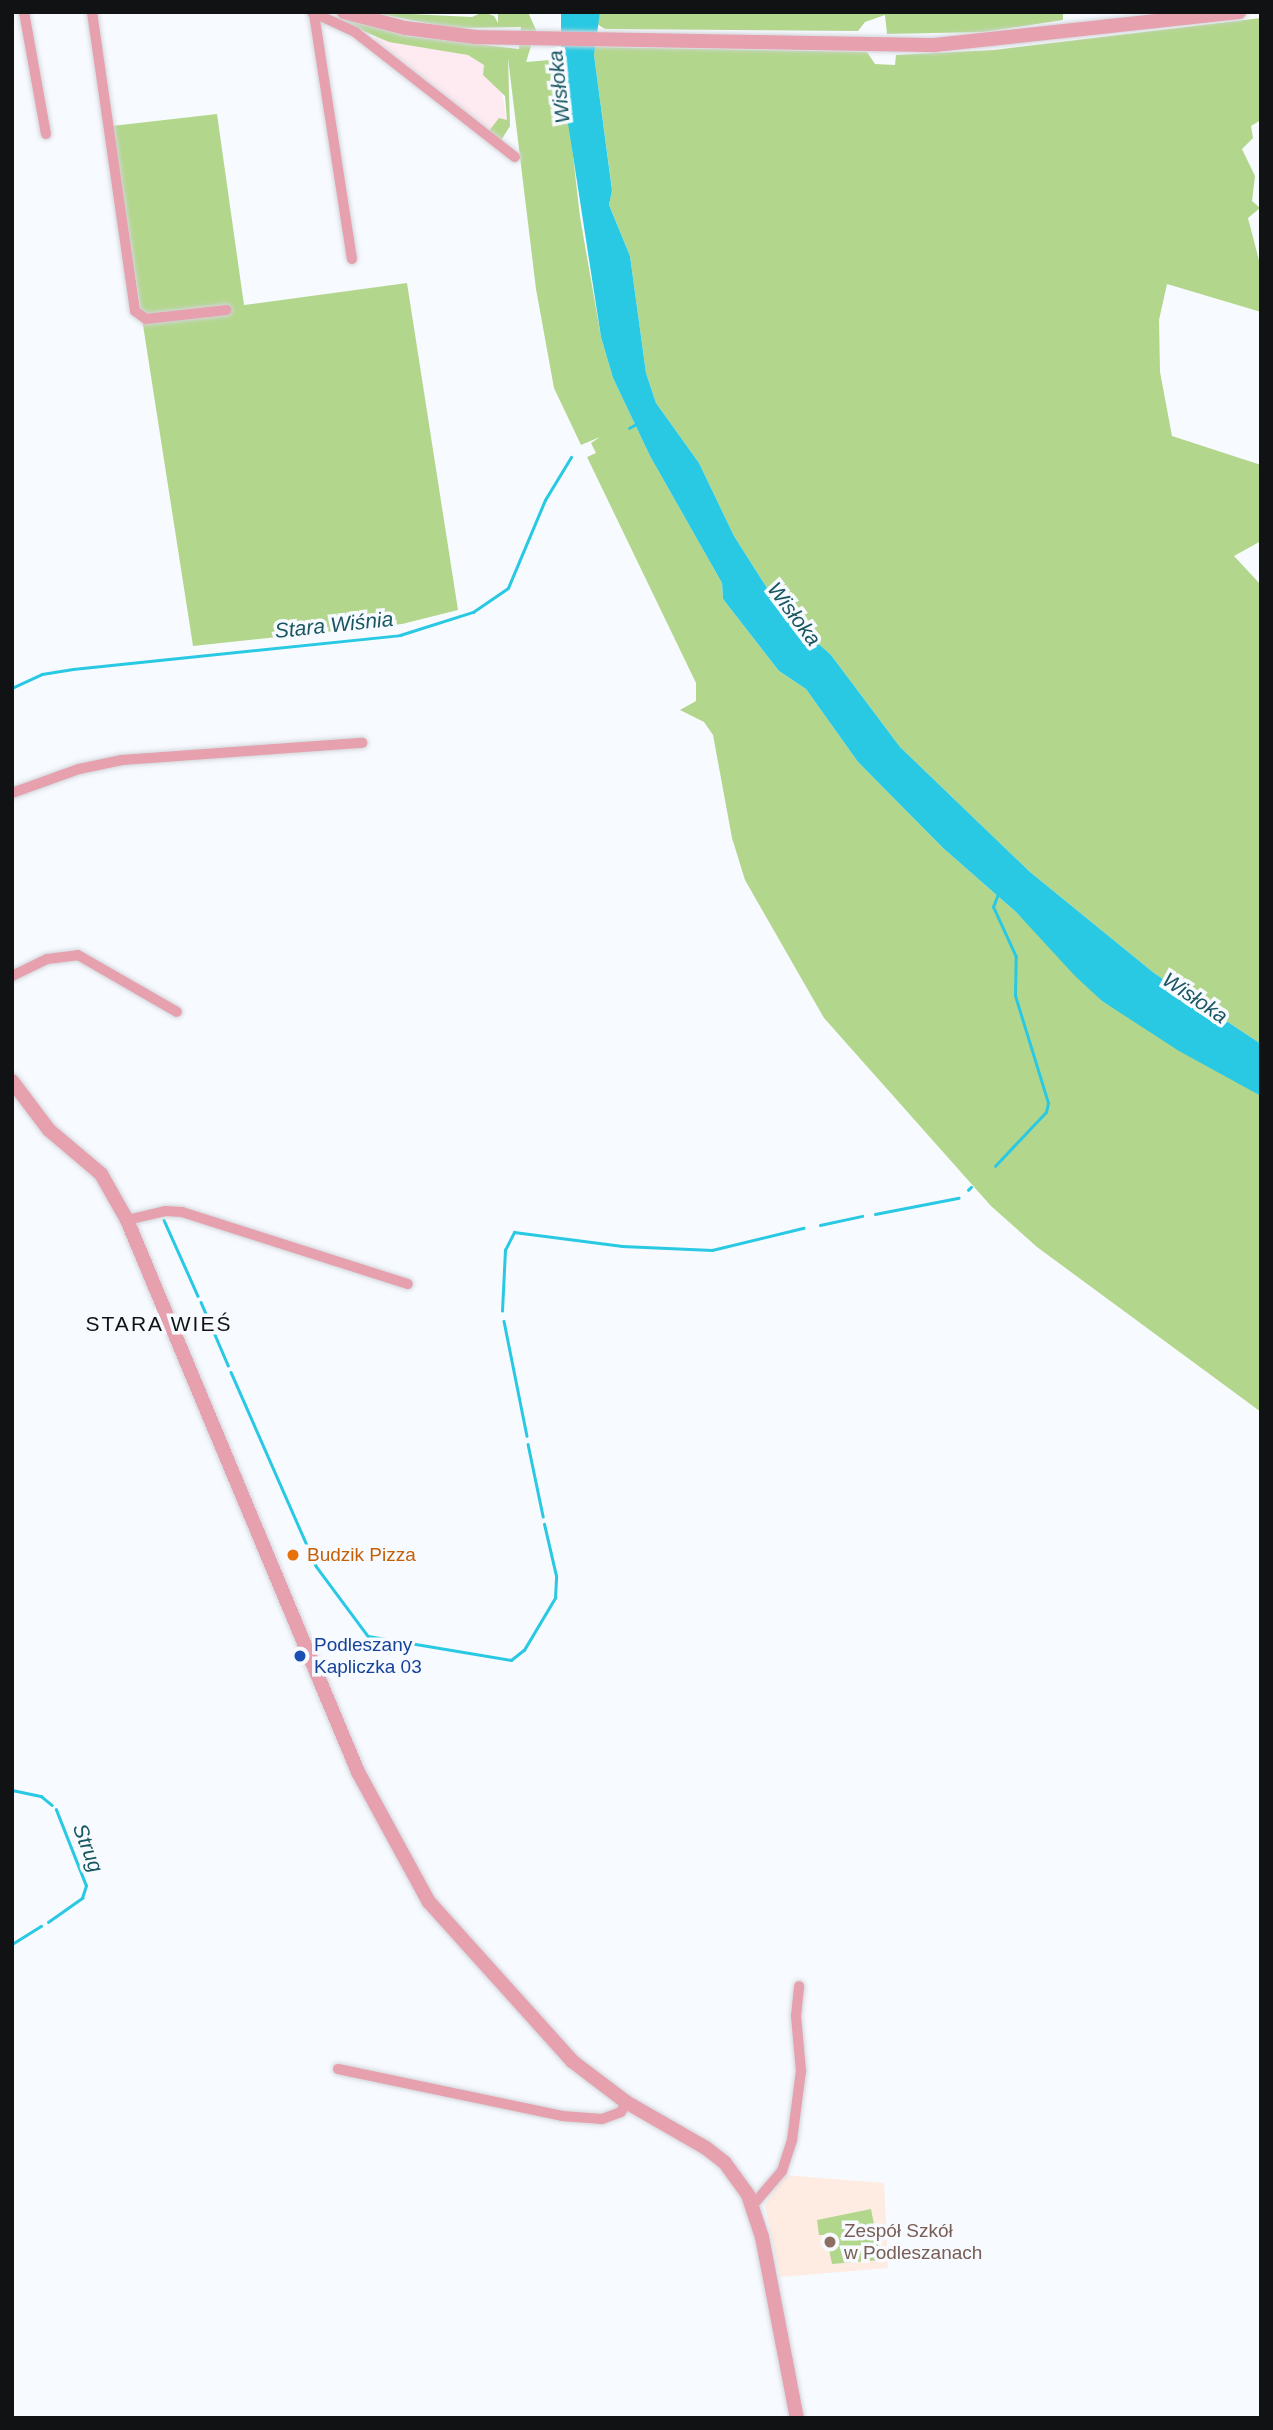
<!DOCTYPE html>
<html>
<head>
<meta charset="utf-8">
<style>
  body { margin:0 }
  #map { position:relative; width:1273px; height:2430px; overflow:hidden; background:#f7faff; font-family:Helvetica,sans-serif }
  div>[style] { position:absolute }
  .industrial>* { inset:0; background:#feeaf1 }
  .education>* { inset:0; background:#feece2 }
  .green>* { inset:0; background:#b3d68d }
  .water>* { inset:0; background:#29c9e3 }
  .stream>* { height:2.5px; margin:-1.25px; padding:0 1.25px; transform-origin:1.25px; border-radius:1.25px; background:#29c9e3 }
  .roads { filter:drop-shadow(0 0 2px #d2d5d9) drop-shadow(0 0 2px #d2d5d9) }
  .minor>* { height:10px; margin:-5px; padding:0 5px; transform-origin:5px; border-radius:5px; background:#e6a0ae }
  .tertiary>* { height:14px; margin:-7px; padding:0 7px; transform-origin:7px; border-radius:7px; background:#e6a0ae }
  .dots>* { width:19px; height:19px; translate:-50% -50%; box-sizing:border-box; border:4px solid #f7faff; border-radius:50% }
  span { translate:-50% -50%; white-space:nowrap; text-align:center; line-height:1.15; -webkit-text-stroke:7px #f7faff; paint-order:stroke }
  .food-label { font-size:19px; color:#c56008 }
  .left { translate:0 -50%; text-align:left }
  .transit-label { font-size:19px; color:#164399 }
  .education-label { font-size:19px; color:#785e54 }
  .water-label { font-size:21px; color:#195660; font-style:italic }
  .neighbourhood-label { font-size:21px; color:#111214; letter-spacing:2px }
  .frame { position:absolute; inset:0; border:14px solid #111214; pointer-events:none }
</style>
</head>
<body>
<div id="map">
  <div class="industrial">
    <div style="clip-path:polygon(376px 37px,495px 55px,507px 120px,497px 138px,373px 42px)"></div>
  </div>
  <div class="education">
    <div style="clip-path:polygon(784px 2175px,884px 2183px,888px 2268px,780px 2277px,765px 2205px)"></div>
  </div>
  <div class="green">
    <div style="clip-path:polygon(369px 12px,472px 17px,483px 12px,494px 16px,498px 23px,498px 12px,528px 12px,536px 30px,526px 62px,562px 59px,580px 217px,601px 337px,613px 378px,650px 456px,722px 583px,723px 599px,779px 671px,806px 689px,858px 762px,943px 848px,1016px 912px,1102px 1001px,1261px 1096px,1261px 1412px,1037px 1247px,991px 1206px,824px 1018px,745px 880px,732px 838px,713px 735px,704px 722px,680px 710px,696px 701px,696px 683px,587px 457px,596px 453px,591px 443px,600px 437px,581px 445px,554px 388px,536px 289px,508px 58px,510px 126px,500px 142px,489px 131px,499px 118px,507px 120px,505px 96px,483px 75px,484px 65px,468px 55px,389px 42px,321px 13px,406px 36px,519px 49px,521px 27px,452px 28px)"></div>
    <div style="clip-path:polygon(600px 12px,1063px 12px,1063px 20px,984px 32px,887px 34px,885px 15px,865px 22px,858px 31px,605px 29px,597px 24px)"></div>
    <div style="clip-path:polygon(1261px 18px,1261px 120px,1251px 126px,1253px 138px,1242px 149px,1255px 176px,1252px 201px,1260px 208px,1248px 218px,1261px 268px,1261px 312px,1167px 284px,1159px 320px,1160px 372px,1172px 436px,1261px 465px,1261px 541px,1234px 556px,1261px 585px,1261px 1044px,1154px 973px,1030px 872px,900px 747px,831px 655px,781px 610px,734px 536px,699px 463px,656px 403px,646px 373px,630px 256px,609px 205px,612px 189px,594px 55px,595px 47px,867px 52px,875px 64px,895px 65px,896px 55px,994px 50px)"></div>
    <div style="clip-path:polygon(217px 114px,244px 305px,407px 283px,458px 610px,402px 624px,193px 646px,112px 126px)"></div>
    <div style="clip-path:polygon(871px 2209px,881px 2260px,832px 2264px,826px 2235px,819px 2235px,817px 2220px)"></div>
  </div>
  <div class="water">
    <div style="clip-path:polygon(561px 12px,600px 12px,594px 55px,612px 190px,609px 205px,630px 256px,646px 373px,656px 403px,699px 463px,734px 536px,781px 610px,831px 655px,900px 747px,1030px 872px,1154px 973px,1261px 1044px,1261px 1096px,1179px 1051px,1102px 1001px,1075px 976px,1016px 912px,943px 848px,858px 762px,806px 689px,779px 671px,723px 599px,722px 583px,650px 456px,613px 378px,601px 337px,561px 78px)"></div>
  </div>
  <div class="stream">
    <div style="left:629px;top:428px;width:10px;rotate:-29deg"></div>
    <div style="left:12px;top:688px;width:33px;rotate:-25deg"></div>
    <div style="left:42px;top:674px;width:31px;rotate:-9deg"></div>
    <div style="left:73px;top:669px;width:329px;rotate:-5.9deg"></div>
    <div style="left:400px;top:635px;width:77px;rotate:-17.5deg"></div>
    <div style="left:473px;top:612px;width:42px;rotate:-34.4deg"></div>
    <div style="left:508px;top:588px;width:95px;rotate:-67.2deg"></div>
    <div style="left:545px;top:500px;width:50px;rotate:-58.8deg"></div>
    <div style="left:995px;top:1166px;width:74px;rotate:-46.6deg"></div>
    <div style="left:1046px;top:1112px;width:9px;rotate:-77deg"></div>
    <div style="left:1048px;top:1103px;width:112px;rotate:-107.1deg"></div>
    <div style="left:1015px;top:996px;width:39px;rotate:-89deg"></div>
    <div style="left:1016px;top:957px;width:55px;rotate:-114.7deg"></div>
    <div style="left:993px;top:907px;width:14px;rotate:-69deg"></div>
    <div style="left:968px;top:1190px;width:4px;rotate:-45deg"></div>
    <div style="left:875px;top:1214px;width:85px;rotate:-10.9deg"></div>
    <div style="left:164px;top:1220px;width:83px;rotate:65.9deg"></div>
    <div style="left:820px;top:1225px;width:43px;rotate:-12.1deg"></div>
    <div style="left:201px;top:1302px;width:69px;rotate:66.8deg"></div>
    <div style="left:502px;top:1311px;width:61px;rotate:-87.2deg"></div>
    <div style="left:505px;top:1250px;width:20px;rotate:-63deg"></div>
    <div style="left:514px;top:1232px;width:109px;rotate:7.4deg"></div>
    <div style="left:622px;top:1246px;width:90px;rotate:2.5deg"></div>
    <div style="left:712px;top:1250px;width:94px;rotate:-13.6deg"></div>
    <div style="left:504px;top:1321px;width:117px;rotate:78.7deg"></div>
    <div style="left:231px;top:1372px;width:212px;rotate:66.3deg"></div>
    <div style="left:316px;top:1566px;width:87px;rotate:53.4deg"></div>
    <div style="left:368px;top:1636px;width:145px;rotate:9.5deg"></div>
    <div style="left:511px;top:1660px;width:16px;rotate:-38deg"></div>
    <div style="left:524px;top:1650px;width:61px;rotate:-59.2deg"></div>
    <div style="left:555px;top:1598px;width:22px;rotate:-87deg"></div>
    <div style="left:556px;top:1576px;width:53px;rotate:-103deg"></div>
    <div style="left:528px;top:1444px;width:74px;rotate:78.2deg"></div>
    <div style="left:12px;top:1790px;width:30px;rotate:12deg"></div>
    <div style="left:41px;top:1796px;width:14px;rotate:39deg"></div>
    <div style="left:48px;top:1922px;width:42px;rotate:-35.2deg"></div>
    <div style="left:82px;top:1898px;width:13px;rotate:-72deg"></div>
    <div style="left:86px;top:1886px;width:82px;rotate:-111.5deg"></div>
    <div style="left:12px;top:1944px;width:34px;rotate:-32deg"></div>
  </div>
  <div class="roads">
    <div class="minor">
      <div style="left:24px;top:12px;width:124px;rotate:79.8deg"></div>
      <div style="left:92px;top:12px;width:302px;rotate:81.8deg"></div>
      <div style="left:135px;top:311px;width:14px;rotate:36deg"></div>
      <div style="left:146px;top:319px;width:81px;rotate:-6.4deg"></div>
      <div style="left:312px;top:12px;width:47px;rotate:24.9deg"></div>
      <div style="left:355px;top:32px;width:203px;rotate:38deg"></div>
      <div style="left:314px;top:14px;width:248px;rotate:81.2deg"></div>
      <div style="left:12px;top:793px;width:71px;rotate:-19.7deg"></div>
      <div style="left:79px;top:769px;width:44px;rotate:-11.8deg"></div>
      <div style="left:122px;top:760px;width:241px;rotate:-4.1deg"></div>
      <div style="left:12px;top:976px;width:39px;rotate:-26deg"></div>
      <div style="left:47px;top:959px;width:31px;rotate:-7deg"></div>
      <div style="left:78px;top:955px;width:114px;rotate:29.9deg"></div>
      <div style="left:127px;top:1220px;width:39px;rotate:-13deg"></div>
      <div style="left:165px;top:1211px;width:17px;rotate:3deg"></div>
      <div style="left:182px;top:1212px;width:237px;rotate:17.7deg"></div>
      <div style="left:338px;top:2069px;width:229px;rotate:11.8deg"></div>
      <div style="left:562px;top:2116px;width:40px;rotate:4.3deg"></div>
      <div style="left:602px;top:2119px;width:20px;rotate:-20deg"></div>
      <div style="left:621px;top:2112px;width:11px;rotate:-63deg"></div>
      <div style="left:753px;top:2205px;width:45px;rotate:-49.5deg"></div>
      <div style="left:782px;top:2171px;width:33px;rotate:-72deg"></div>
      <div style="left:792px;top:2140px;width:70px;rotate:-82.6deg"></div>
      <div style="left:801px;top:2071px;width:55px;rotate:-95.2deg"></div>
      <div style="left:796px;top:2016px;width:30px;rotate:-84deg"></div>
    </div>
    <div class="tertiary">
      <div style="left:344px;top:12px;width:63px;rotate:14.7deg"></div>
      <div style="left:405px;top:28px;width:71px;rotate:7.3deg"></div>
      <div style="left:475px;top:37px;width:460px;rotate:1deg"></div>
      <div style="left:935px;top:45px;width:306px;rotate:-6.2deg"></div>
      <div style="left:12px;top:1081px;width:61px;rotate:52.9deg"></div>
      <div style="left:49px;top:1130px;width:68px;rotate:40.2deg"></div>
      <div style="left:101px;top:1174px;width:53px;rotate:60.5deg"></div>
      <div style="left:127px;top:1220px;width:598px;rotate:67.29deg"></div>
      <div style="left:358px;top:1772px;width:148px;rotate:61.4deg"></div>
      <div style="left:429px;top:1902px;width:214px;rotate:48deg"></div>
      <div style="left:572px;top:2061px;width:68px;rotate:37.2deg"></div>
      <div style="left:626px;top:2102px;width:92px;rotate:29.9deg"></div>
      <div style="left:706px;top:2148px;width:24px;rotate:38deg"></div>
      <div style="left:725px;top:2163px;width:39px;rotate:54deg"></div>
      <div style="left:748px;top:2195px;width:44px;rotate:71.6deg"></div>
      <div style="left:762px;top:2237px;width:184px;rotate:79.1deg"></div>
    </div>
  </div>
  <div class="dots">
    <div style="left:293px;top:1555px;background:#e8710a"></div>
    <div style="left:300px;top:1656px;background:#1a4fb4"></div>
    <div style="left:830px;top:2242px;background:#8d6e63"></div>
  </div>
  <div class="food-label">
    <span class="left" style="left:307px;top:1555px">Budzik Pizza</span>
  </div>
  <div class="transit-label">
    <span class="left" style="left:314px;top:1656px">Podleszany<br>Kapliczka 03</span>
  </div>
  <div class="education-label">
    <span class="left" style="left:844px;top:2242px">Zespół Szkół<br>w Podleszanach</span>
  </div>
  <div class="water-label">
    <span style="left:559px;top:87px;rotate:-96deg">Wisłoka</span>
    <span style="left:794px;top:614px;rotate:53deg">Wisłoka</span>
    <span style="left:334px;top:625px;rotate:-6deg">Stara Wiśnia</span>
    <span style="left:1195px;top:998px;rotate:34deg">Wisłoka</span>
    <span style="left:88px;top:1848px;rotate:69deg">Strug</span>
  </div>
  <div class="neighbourhood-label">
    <span style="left:159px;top:1324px">STARA WIEŚ</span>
  </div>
  <div class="frame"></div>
</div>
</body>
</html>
